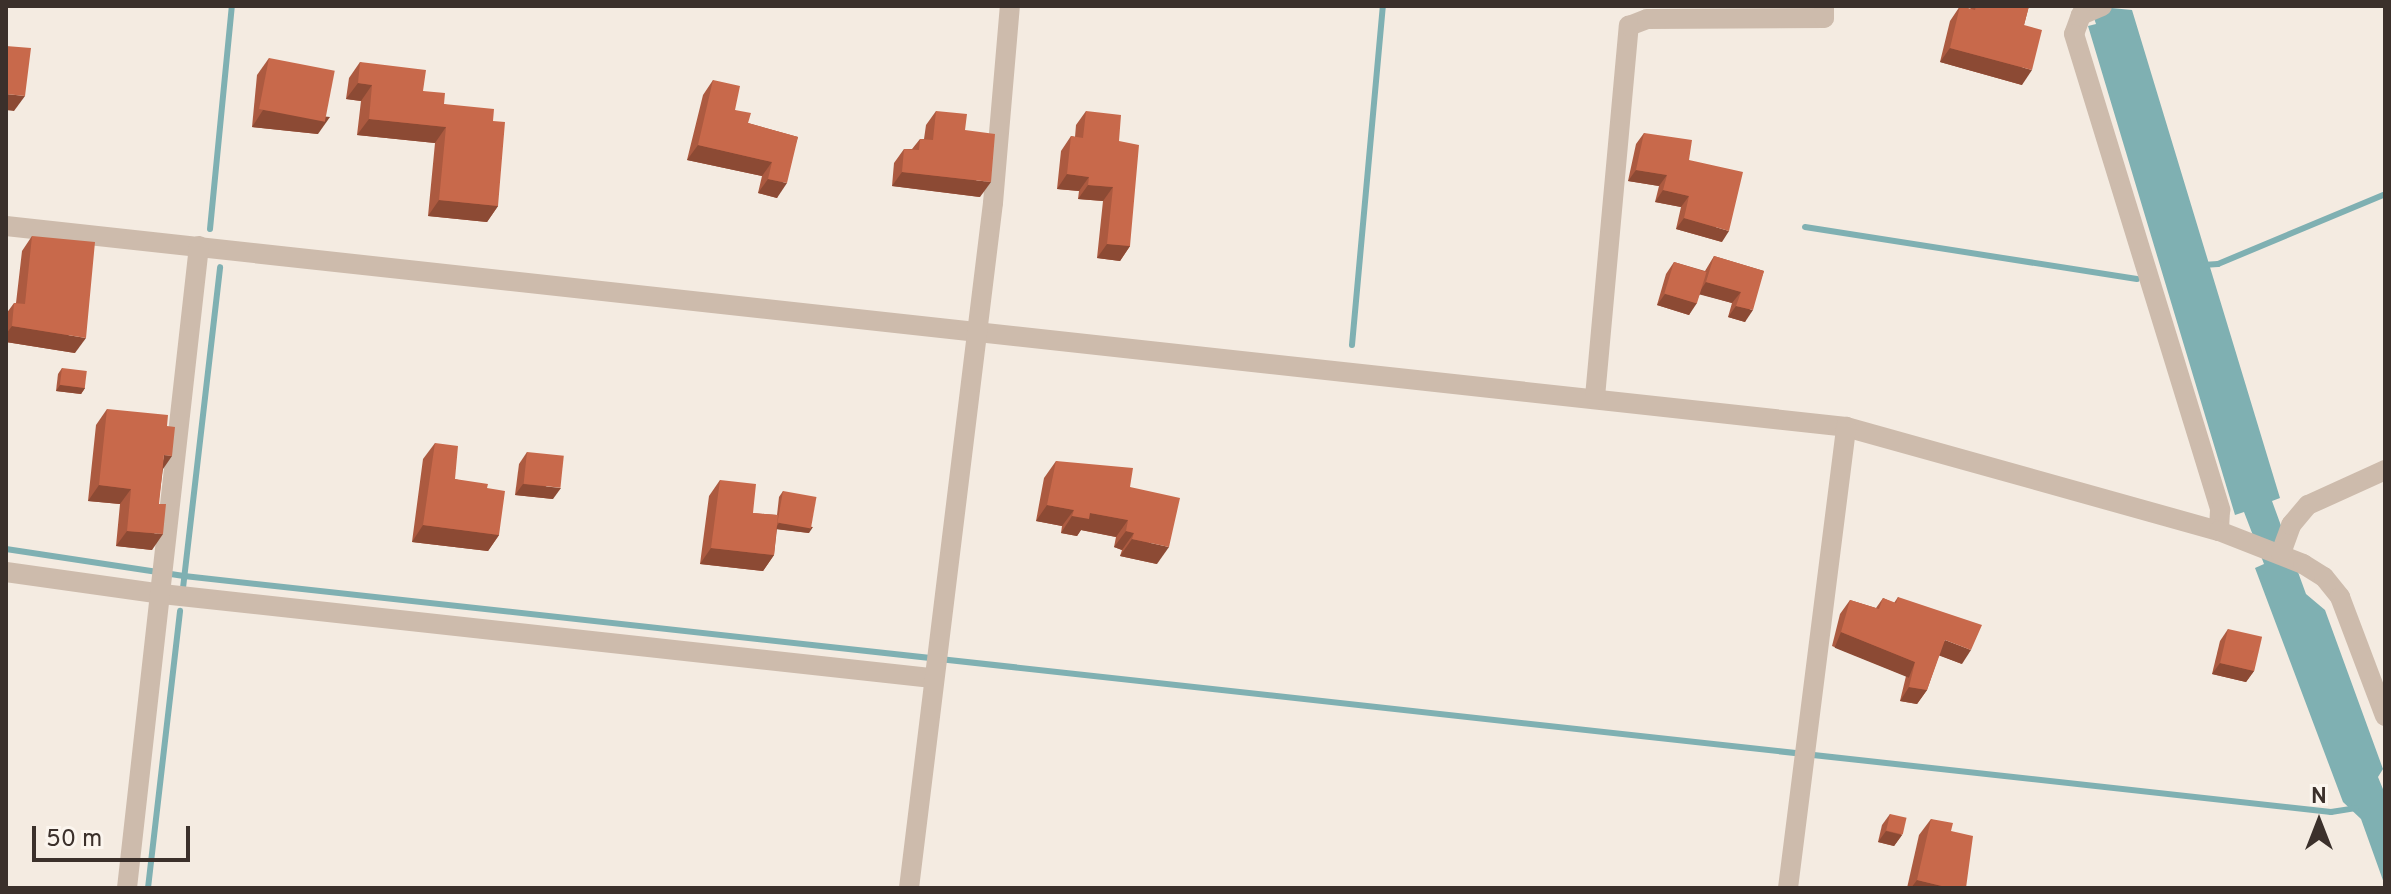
<!DOCTYPE html>
<html>
<head>
<meta charset="utf-8">
<style>
  body { margin:0 }
  #map { position:relative; width:2391px; height:894px; overflow:hidden; background:#f4ebe1; font-family:Overpass,sans-serif }
  div>[style] { position:absolute }
  .water>* { inset:0; background:#7fb0b2 }
  .stream>* { height:6px; margin:-3px; padding:0 3px; transform-origin:3px; border-radius:3px; background:#7fb0b2 }
  .minor>* { height:20px; margin:-10px; padding:0 10px; transform-origin:10px; border-radius:10px; background:#cdbbac }
  .wall>* { inset:0; background:#ac5a40 }
  .shaded-wall>* { inset:0; background:#8c4a34; transform-origin:0 0 }
  .building>* { inset:0; background:#c8694b; transform-origin:0 0 }
  span { translate:-50% -50%; white-space:nowrap; text-align:center; line-height:1.15; -webkit-text-stroke:8px #fbf5ee; paint-order:stroke }
  .frame { position:absolute; inset:0; border:8px solid #3b302b; pointer-events:none }
  .north { position:absolute; left:2279px; top:782px; width:80px; height:80px; -webkit-text-stroke:6px #fbf5ee; paint-order:stroke; rotate:0deg; font-size:22px; font-weight:700; line-height:32px; text-align:center; color:#3b302b }
  .north::after { content:''; display:block; margin:auto; width:28px; height:36px; background:#3b302b; clip-path:polygon(50% 0,100% 100%,50% 72%,0 100%) }
  .scale { position:absolute; left:32px; top:826px; width:158px; height:36px; box-sizing:border-box; border:4px solid #3b302b; border-top:0; padding-left:10px; font-size:24px; line-height:28px; white-space:nowrap; color:#3b302b; -webkit-text-stroke:6px #fbf5ee; paint-order:stroke }
</style>
</head>
<body>
<div id="map">
  <div class="water">
    <div style="clip-path:polygon(2090px 6px,2132px 10px,2280px 498px,2272px 501px,2306px 594px,2325px 610px,2383px 769px,2378px 777px,2385px 794px,2385px 886px,2361px 819px,2343px 802px,2255px 568px,2264px 564px,2244px 512px,2235px 515px,2088px 26px,2096px 24px)"></div>
  </div>
  <div class="stream">
    <div style="left:1805px;top:227px;width:336px;rotate:8.9deg"></div>
    <div style="left:210px;top:229px;width:224px;rotate:-84.4deg"></div>
    <div style="left:2203px;top:265px;width:15px;rotate:-4deg"></div>
    <div style="left:2218px;top:264px;width:181px;rotate:-22.7deg"></div>
    <div style="left:1352px;top:345px;width:340px;rotate:-84.8deg"></div>
    <div style="left:6px;top:549px;width:180px;rotate:8.6deg"></div>
    <div style="left:184px;top:576px;width:2160px;rotate:6.27deg"></div>
    <div style="left:2331px;top:812px;width:25px;rotate:-9deg"></div>
    <div style="left:183px;top:588px;width:323px;rotate:-83.4deg"></div>
    <div style="left:148px;top:888px;width:279px;rotate:-83.4deg"></div>
  </div>
  <div class="minor">
    <div style="left:2102px;top:6px;width:23px;rotate:157deg"></div>
    <div style="left:2081px;top:15px;width:20px;rotate:110deg"></div>
    <div style="left:2074px;top:34px;width:498px;rotate:72.9deg"></div>
    <div style="left:2220px;top:510px;width:21px;rotate:93deg"></div>
    <div style="left:6px;top:226px;width:1851px;rotate:6.23deg"></div>
    <div style="left:1846px;top:427px;width:387px;rotate:15.6deg"></div>
    <div style="left:2219px;top:531px;width:90px;rotate:21.4deg"></div>
    <div style="left:2303px;top:564px;width:25px;rotate:32deg"></div>
    <div style="left:2324px;top:577px;width:26px;rotate:51deg"></div>
    <div style="left:2340px;top:597px;width:127px;rotate:69.3deg"></div>
    <div style="left:1595px;top:397px;width:373px;rotate:-84.8deg"></div>
    <div style="left:1629px;top:26px;width:19px;rotate:-21deg"></div>
    <div style="left:1647px;top:19px;width:177px;rotate:-0.3deg"></div>
    <div style="left:1824px;top:18px;width:12px;rotate:-90deg"></div>
    <div style="left:2281px;top:553px;width:30px;rotate:-70deg"></div>
    <div style="left:2291px;top:525px;width:26px;rotate:-50deg"></div>
    <div style="left:2308px;top:505px;width:85px;rotate:-24.4deg"></div>
    <div style="left:6px;top:572px;width:158px;rotate:8deg"></div>
    <div style="left:162px;top:594px;width:775px;rotate:6.23deg"></div>
    <div style="left:127px;top:888px;width:646px;rotate:-83.6deg"></div>
    <div style="left:909px;top:888px;width:690px;rotate:-83.01deg"></div>
    <div style="left:993px;top:203px;width:198px;rotate:-85.1deg"></div>
    <div style="left:1788px;top:888px;width:465px;rotate:-82.8deg"></div>
  </div>
  <div class="wall">
    <div style="clip-path:polygon(1960px 6px,1970px 9px,1972px 6px,2029px 6px,2024px 25px,2022px 85px,1940px 62px,1950px 21px)"></div>
    <div style="clip-path:polygon(269px 58px,318px 134px,252px 127px,257px 75px)"></div>
    <div style="clip-path:polygon(360px 62px,423px 91px,444px 104px,493px 121px,498px 206px,487px 222px,428px 216px,435px 143px,357px 135px,361px 101px,346px 99px,349px 78px)"></div>
    <div style="clip-path:polygon(713px 80px,735px 110px,748px 123px,798px 137px,777px 198px,758px 193px,762px 176px,687px 160px,703px 95px)"></div>
    <div style="clip-path:polygon(936px 111px,965px 130px,980px 197px,892px 186px,894px 163px,904px 149px,912px 149px,920px 139px,924px 139px,926px 125px)"></div>
    <div style="clip-path:polygon(1086px 111px,1119px 141px,1130px 246px,1120px 261px,1097px 258px,1103px 201px,1078px 199px,1079px 191px,1057px 189px,1061px 151px,1071px 136px,1075px 137px,1076px 125px)"></div>
    <div style="clip-path:polygon(1644px 133px,1689px 160px,1722px 242px,1676px 229px,1681px 207px,1655px 202px,1659px 186px,1628px 181px,1636px 144px)"></div>
    <div style="clip-path:polygon(32px 236px,75px 353px,6px 342px,6px 314px,14px 303px,16px 303px,22px 251px)"></div>
    <div style="clip-path:polygon(1714px 256px,1764px 271px,1745px 322px,1728px 317px,1732px 303px,1700px 294px,1689px 315px,1657px 305px,1666px 274px,1674px 262px,1705px 271px)"></div>
    <div style="clip-path:polygon(62px 368px,85px 388px,81px 394px,56px 391px,58px 374px)"></div>
    <div style="clip-path:polygon(107px 409px,163px 469px,152px 550px,116px 546px,120px 504px,88px 501px,96px 425px)"></div>
    <div style="clip-path:polygon(435px 443px,455px 479px,487px 488px,499px 535px,488px 551px,412px 542px,423px 459px)"></div>
    <div style="clip-path:polygon(527px 452px,553px 499px,515px 495px,519px 464px)"></div>
    <div style="clip-path:polygon(1056px 461px,1130px 487px,1157px 564px,1120px 556px,1122px 550px,1114px 547px,1116px 537px,1081px 530px,1077px 536px,1061px 533px,1062px 526px,1036px 521px,1044px 478px)"></div>
    <div style="clip-path:polygon(720px 480px,753px 513px,777px 515px,779px 497px,783px 491px,809px 533px,777px 529px,774px 555px,763px 571px,700px 564px,709px 496px)"></div>
    <div style="clip-path:polygon(1898px 597px,1962px 664px,1939px 655px,1927px 690px,1917px 704px,1900px 701px,1906px 676px,1832px 646px,1840px 614px,1850px 600px,1876px 608px,1883px 598px,1894px 603px)"></div>
    <div style="clip-path:polygon(2228px 629px,2254px 671px,2246px 682px,2212px 674px,2220px 641px)"></div>
    <div style="clip-path:polygon(1890px 814px,1902px 835px,1894px 846px,1878px 842px,1882px 825px)"></div>
    <div style="clip-path:polygon(1931px 819px,1951px 831px,1966px 888px,1907px 888px,1919px 835px)"></div>
  </div>
  <div class="shaded-wall">
    <div style="clip-path:polygon(1076px 6px,1097px 6px,1096px 8px)"></div>
    <div style="clip-path:polygon(1950px 48px,2032px 70px,2022px 85px,1940px 62px)"></div>
    <div style="clip-path:polygon(358px 83px,372px 85px,361px 101px,346px 99px)"></div>
    <div style="clip-path:polygon(6px 94px,25px 96px,14px 111px,6px 110px)"></div>
    <div style="clip-path:polygon(263px 110px,330px 117px,318px 134px,252px 127px)"></div>
    <div style="clip-path:polygon(369px 119px,446px 127px,435px 143px,357px 135px)"></div>
    <div style="clip-path:polygon(698px 145px,772px 162px,762px 176px,687px 160px)"></div>
    <div style="clip-path:polygon(1636px 170px,1667px 175px,1659px 186px,1628px 181px)"></div>
    <div style="clip-path:polygon(902px 172px,991px 182px,980px 197px,892px 186px)"></div>
    <div style="clip-path:polygon(1067px 174px,1089px 177px,1079px 191px,1057px 189px)"></div>
    <div style="clip-path:polygon(768px 179px,787px 183px,777px 198px,758px 193px)"></div>
    <div style="clip-path:polygon(1088px 185px,1113px 187px,1103px 201px,1078px 199px)"></div>
    <div style="clip-path:polygon(1663px 190px,1689px 196px,1681px 207px,1655px 202px)"></div>
    <div style="clip-path:polygon(439px 200px,498px 206px,487px 222px,428px 216px)"></div>
    <div style="clip-path:polygon(1684px 218px,1729px 231px,1722px 242px,1676px 229px)"></div>
    <div style="clip-path:polygon(1107px 244px,1130px 246px,1120px 261px,1097px 258px)"></div>
    <div style="clip-path:polygon(1706px 282px,1741px 292px,1732px 303px,1698px 294px)"></div>
    <div style="clip-path:polygon(1665px 294px,1697px 303px,1689px 315px,1657px 305px)"></div>
    <div style="clip-path:polygon(1736px 306px,1753px 310px,1745px 322px,1728px 317px)"></div>
    <div style="clip-path:polygon(12px 326px,86px 338px,75px 353px,6px 342px,6px 334px)"></div>
    <div style="clip-path:polygon(60px 385px,85px 388px,81px 394px,56px 391px)"></div>
    <div style="clip-path:polygon(164px 455px,172px 456px,161px 472px)"></div>
    <div style="clip-path:polygon(523px 484px,561px 488px,553px 499px,515px 495px)"></div>
    <div style="clip-path:polygon(99px 485px,131px 489px,120px 504px,88px 501px)"></div>
    <div style="clip-path:polygon(1047px 505px,1074px 510px,1062px 526px,1036px 521px)"></div>
    <div style="clip-path:polygon(1090px 513px,1128px 520px,1116px 537px,1081px 530px,1077px 536px,1061px 533px,1072px 516px)"></div>
    <div style="clip-path:polygon(779px 523px,813px 527px,809px 533px,775px 529px)"></div>
    <div style="clip-path:polygon(423px 525px,499px 535px,488px 551px,412px 542px)"></div>
    <div style="clip-path:polygon(127px 531px,163px 534px,152px 550px,116px 546px)"></div>
    <div style="clip-path:polygon(1126px 531px,1134px 533px,1122px 550px,1114px 547px)"></div>
    <div style="clip-path:polygon(1132px 539px,1169px 547px,1157px 564px,1120px 556px)"></div>
    <div style="clip-path:polygon(711px 548px,774px 555px,763px 571px,700px 564px)"></div>
    <div style="left:1841px;top:632px;width:80px;height:17px;rotate:22deg"></div>
    <div style="clip-path:polygon(1945px 640px,1971px 650px,1962px 664px,1935px 654px)"></div>
    <div style="clip-path:polygon(2220px 663px,2254px 671px,2246px 682px,2212px 674px)"></div>
    <div style="clip-path:polygon(1909px 687px,1927px 690px,1917px 704px,1900px 701px)"></div>
    <div style="clip-path:polygon(1886px 831px,1902px 835px,1894px 846px,1878px 842px)"></div>
    <div style="clip-path:polygon(1917px 880px,1950px 888px,1911px 888px)"></div>
  </div>
  <div class="building">
    <div style="clip-path:polygon(1960px 6px,1975px 10px,1976px 6px,2029px 6px,2024px 25px,2042px 30px,2032px 70px,1950px 48px)"></div>
    <div style="clip-path:polygon(6px 46px,31px 48px,25px 96px,6px 94px)"></div>
    <div style="left:269px;top:58px;width:67px;height:52px;rotate:11deg"></div>
    <div style="clip-path:polygon(360px 62px,426px 70px,423px 91px,445px 93px,444px 104px,494px 109px,493px 121px,505px 122px,498px 206px,439px 200px,446px 127px,369px 119px,372px 85px,358px 83px)"></div>
    <div style="clip-path:polygon(713px 80px,740px 86px,735px 110px,751px 113px,748px 123px,798px 137px,787px 183px,768px 179px,772px 162px,698px 145px)"></div>
    <div style="clip-path:polygon(936px 111px,967px 114px,965px 130px,995px 134px,991px 182px,902px 172px,904px 149px,919px 150px,920px 139px,933px 140px)"></div>
    <div style="clip-path:polygon(1086px 111px,1121px 115px,1119px 141px,1139px 145px,1130px 246px,1107px 244px,1113px 187px,1088px 185px,1089px 177px,1067px 174px,1071px 136px,1083px 138px)"></div>
    <div style="clip-path:polygon(1644px 133px,1692px 140px,1689px 160px,1743px 172px,1729px 231px,1684px 218px,1689px 196px,1663px 190px,1667px 175px,1636px 170px)"></div>
    <div style="clip-path:polygon(32px 236px,95px 242px,86px 338px,12px 326px,14px 303px,25px 304px)"></div>
    <div style="clip-path:polygon(1714px 256px,1764px 271px,1753px 310px,1736px 306px,1741px 292px,1706px 282px)"></div>
    <div style="left:1674px;top:262px;width:34px;height:33px;rotate:17deg"></div>
    <div style="left:62px;top:368px;width:25px;height:17px;rotate:7deg"></div>
    <div style="clip-path:polygon(107px 409px,168px 415px,167px 426px,175px 427px,172px 456px,164px 455px,159px 504px,166px 504px,163px 534px,127px 531px,131px 489px,99px 485px)"></div>
    <div style="clip-path:polygon(435px 443px,458px 446px,455px 479px,488px 484px,487px 488px,505px 491px,499px 535px,423px 525px)"></div>
    <div style="left:527px;top:452px;width:37px;height:32px;rotate:6deg"></div>
    <div style="clip-path:polygon(1056px 461px,1133px 468px,1130px 487px,1180px 498px,1169px 547px,1132px 539px,1134px 533px,1126px 531px,1128px 520px,1090px 513px,1089px 519px,1072px 516px,1074px 510px,1047px 505px)"></div>
    <div style="clip-path:polygon(720px 480px,756px 484px,753px 513px,778px 515px,774px 555px,711px 548px)"></div>
    <div style="left:783px;top:491px;width:34px;height:32px;rotate:10deg"></div>
    <div style="clip-path:polygon(1898px 597px,1982px 625px,1971px 650px,1945px 640px,1927px 690px,1909px 687px,1915px 662px,1841px 632px,1850px 600px,1879px 609px,1883px 598px,1896px 603px)"></div>
    <div style="left:2228px;top:629px;width:35px;height:35px;rotate:13deg"></div>
    <div style="left:1890px;top:814px;width:17px;height:17px;rotate:13deg"></div>
    <div style="clip-path:polygon(1931px 819px,1953px 823px,1951px 831px,1973px 836px,1966px 888px,1950px 888px,1917px 880px)"></div>
  </div>
  <div class="frame"></div>
  <div class="north">N</div>
  <div class="scale">50 m</div>
</div>
</body>
</html>
